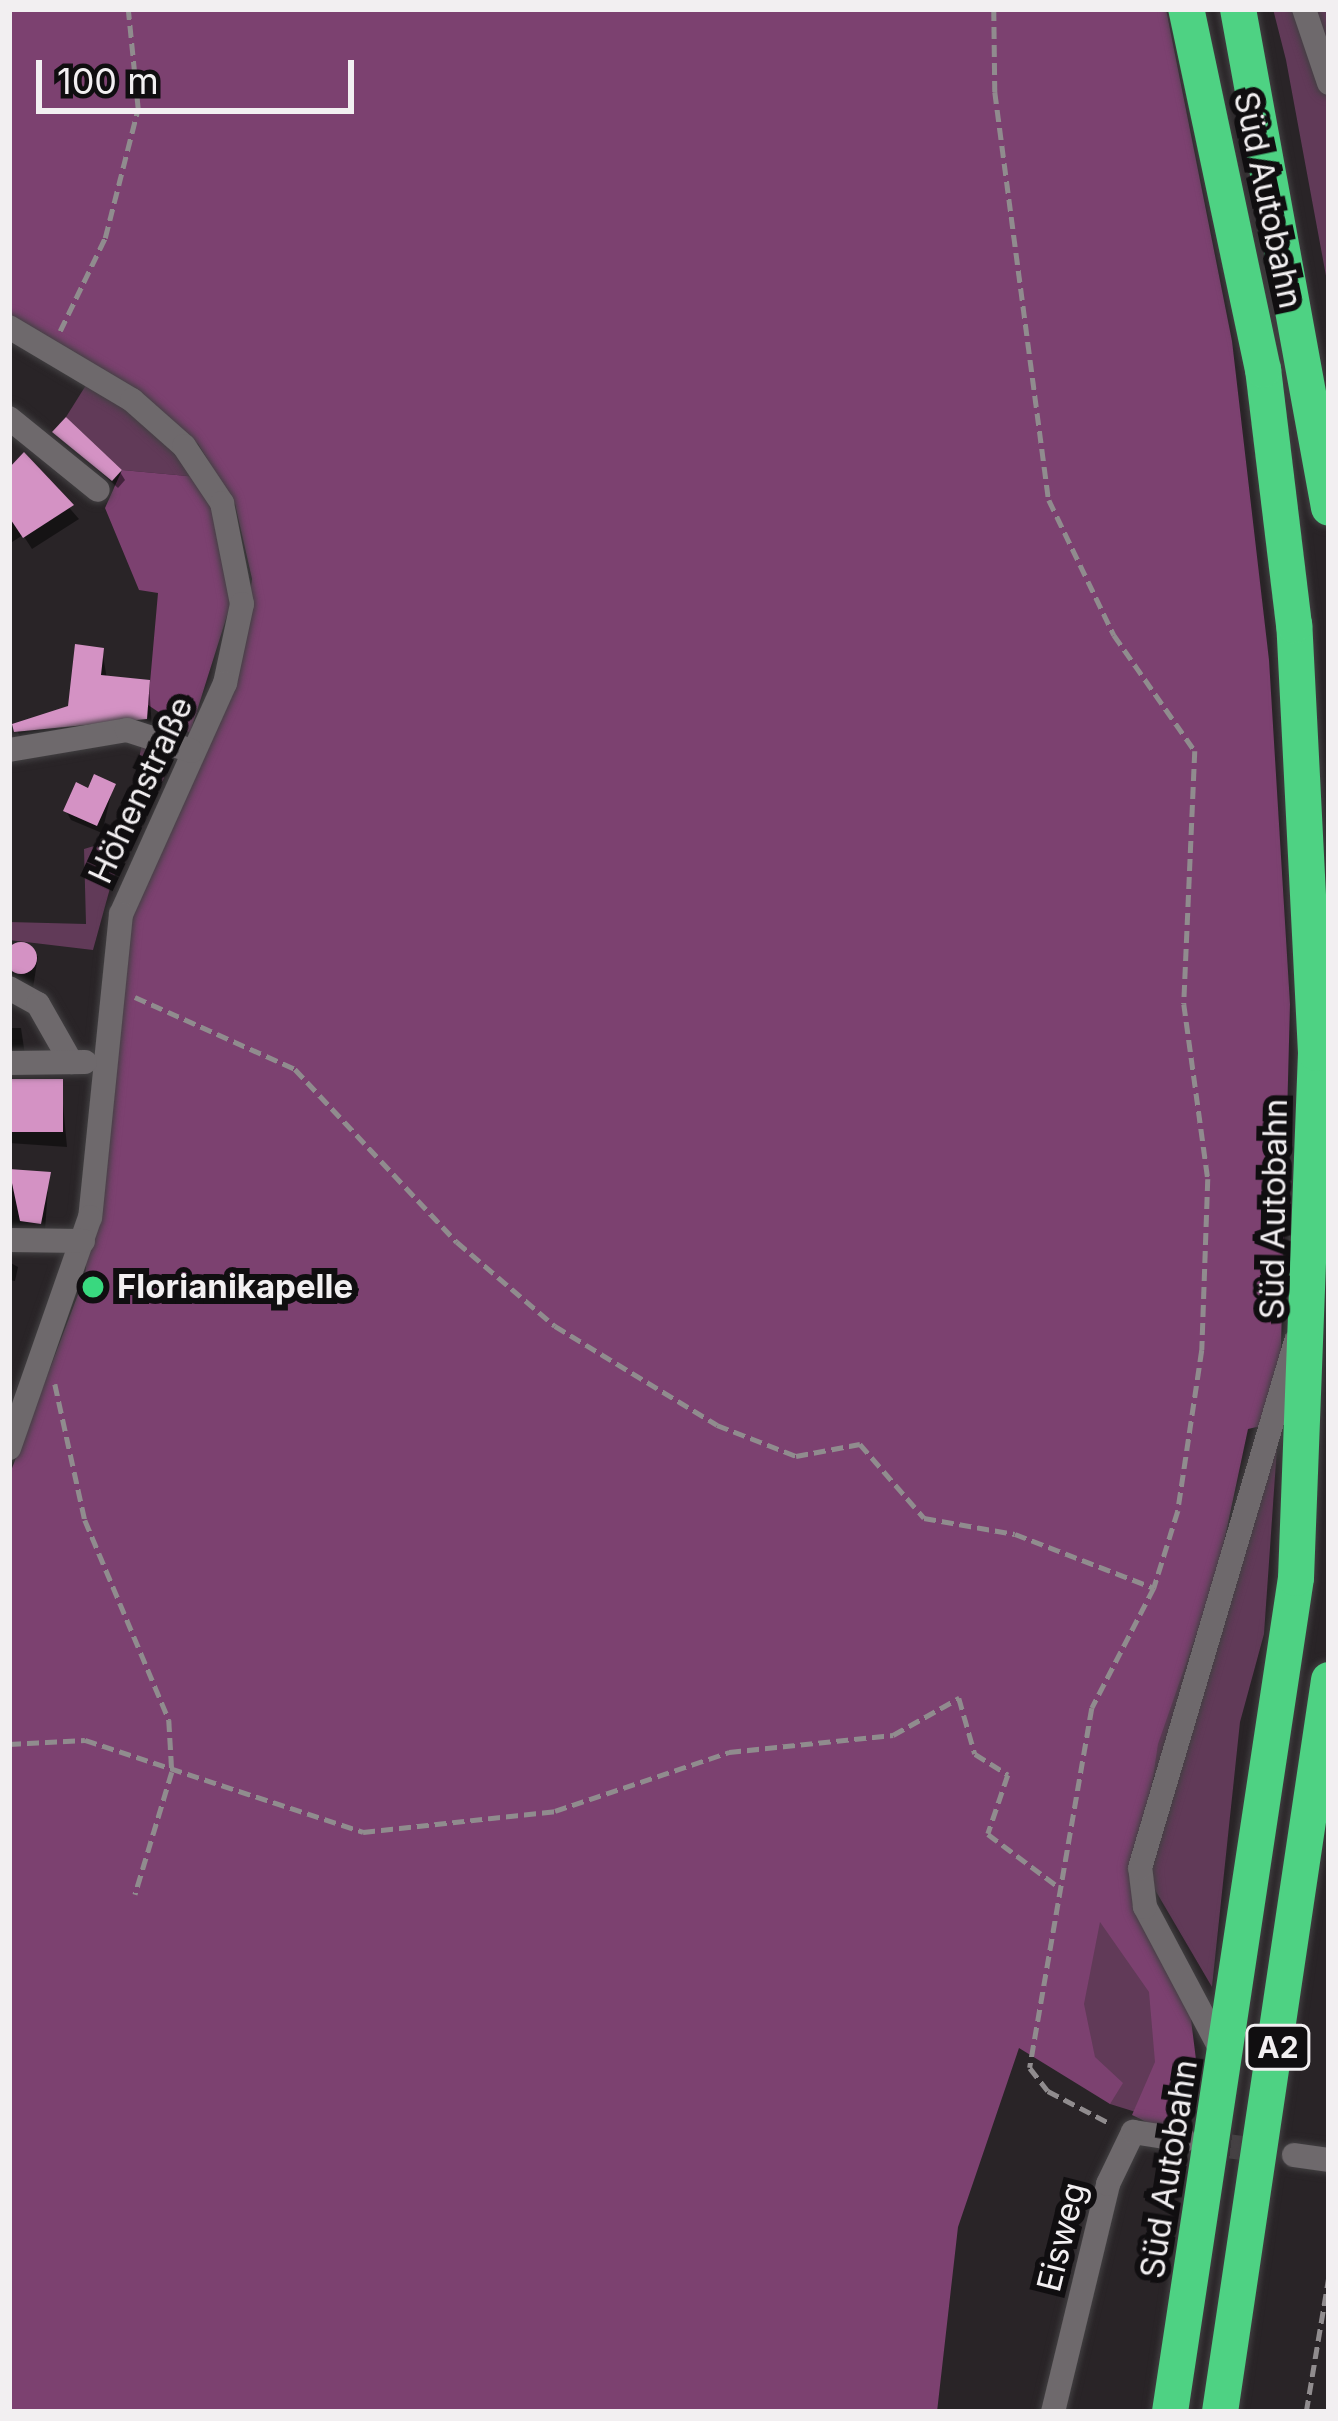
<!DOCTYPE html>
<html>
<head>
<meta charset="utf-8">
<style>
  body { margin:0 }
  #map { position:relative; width:1338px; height:2421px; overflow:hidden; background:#292427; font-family:Inter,sans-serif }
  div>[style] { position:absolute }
  .green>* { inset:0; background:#613a58 }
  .forest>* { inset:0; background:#7c4170 }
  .shadow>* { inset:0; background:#0007; transform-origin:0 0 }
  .building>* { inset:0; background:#d492c4; transform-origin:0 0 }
  .round { border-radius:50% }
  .minor-tunnel>* { height:24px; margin-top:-12px; transform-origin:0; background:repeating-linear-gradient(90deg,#474245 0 24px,transparent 0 36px) }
  .path>* { height:4.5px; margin-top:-2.25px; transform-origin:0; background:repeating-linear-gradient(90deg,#908c8e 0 12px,transparent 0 18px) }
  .roads { filter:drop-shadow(0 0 3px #424042) drop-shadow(0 0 3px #424042) }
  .minor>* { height:24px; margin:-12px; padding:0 12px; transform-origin:12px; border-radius:12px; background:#6e696c }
  .highway>* { height:36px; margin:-18px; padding:0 18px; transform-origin:18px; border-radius:18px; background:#4ed283 }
  .dots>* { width:33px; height:33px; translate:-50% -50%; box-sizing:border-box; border:6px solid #100e10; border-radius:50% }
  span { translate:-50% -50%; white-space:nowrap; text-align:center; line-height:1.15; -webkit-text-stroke:12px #100e10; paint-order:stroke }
  .shield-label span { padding:3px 9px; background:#100e10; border:3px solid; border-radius:9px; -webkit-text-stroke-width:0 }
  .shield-label { font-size:30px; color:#f2eff1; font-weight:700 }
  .street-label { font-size:33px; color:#f2eff1 }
  .poi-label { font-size:33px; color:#f2eff1; font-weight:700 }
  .left { translate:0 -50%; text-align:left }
  .frame { position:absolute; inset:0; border:12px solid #f2eff1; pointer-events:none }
  .scale { position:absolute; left:36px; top:60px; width:318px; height:54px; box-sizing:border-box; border:6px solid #f2eff1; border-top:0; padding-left:15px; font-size:36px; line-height:42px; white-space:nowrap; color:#f2eff1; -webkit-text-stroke:9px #100e10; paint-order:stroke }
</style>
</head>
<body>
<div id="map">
  <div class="green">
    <div style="clip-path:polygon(1273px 9px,1329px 9px,1329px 292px,1286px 60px)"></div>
    <div style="clip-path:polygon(88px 382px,124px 402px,198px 477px,122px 470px,66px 417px)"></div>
    <div style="clip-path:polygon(143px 738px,173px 760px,112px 881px,93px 950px,9px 940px,9px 922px,86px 924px,84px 849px,124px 837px)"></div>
    <div style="clip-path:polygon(1278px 1433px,1264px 1634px,1240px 1722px,1212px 1987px,1151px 1883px,1150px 1836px)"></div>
    <div style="clip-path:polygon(1226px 1558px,1129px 1854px,1192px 2002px,1184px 2127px,1110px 2104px,1050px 2015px,1068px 1880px)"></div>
  </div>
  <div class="forest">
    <div style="clip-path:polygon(9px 9px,1166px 9px,1232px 341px,1269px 660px,1290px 1004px,1279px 1422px,1248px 1429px,1217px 1575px,1158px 1744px,1135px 1900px,1189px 2003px,1198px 2076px,1161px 2129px,1132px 2115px,1155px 2062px,1149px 1992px,1100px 1922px,1084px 2004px,1095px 2057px,1123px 2083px,1110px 2104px,1019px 2048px,958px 2227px,937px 2412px,9px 2412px,9px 1476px,85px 1276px,113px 954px,240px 667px,252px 579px,235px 504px,198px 444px,9px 314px)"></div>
    <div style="clip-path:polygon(122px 470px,198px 477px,209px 496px,231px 603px,190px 733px,148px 705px,158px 593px,139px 590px,105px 508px)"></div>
  </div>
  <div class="shadow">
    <div style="clip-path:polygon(56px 432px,120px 472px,125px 480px,118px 488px)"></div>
    <div style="clip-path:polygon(24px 456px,79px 519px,32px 549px,23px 535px,9px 544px,9px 473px)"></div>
    <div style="clip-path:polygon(102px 650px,107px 679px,149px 683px,152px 729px,24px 742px,17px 731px,71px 708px)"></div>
    <div style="clip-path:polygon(113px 786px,102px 833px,71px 820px,66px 811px,89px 792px)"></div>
    <div style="clip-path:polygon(9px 943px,38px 956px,33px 988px,9px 984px)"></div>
    <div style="clip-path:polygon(9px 1028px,21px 1028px,25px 1055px,9px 1057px)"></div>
    <div style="clip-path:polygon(9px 1080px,61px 1082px,67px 1147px,9px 1143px)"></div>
    <div style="left:9px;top:1172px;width:40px;height:66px;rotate:4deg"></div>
    <div style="clip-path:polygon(9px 1262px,18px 1267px,15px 1281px,9px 1280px)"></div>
  </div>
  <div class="building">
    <div style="clip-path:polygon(66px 417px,122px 470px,112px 481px,52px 432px)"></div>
    <div style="clip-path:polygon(24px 452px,74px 505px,23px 538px,9px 517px,9px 468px)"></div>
    <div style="clip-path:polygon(75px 644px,104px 648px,101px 675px,150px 680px,147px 719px,14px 732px,12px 724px,68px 706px)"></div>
    <div style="clip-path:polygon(94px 774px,116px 784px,97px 826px,63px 811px,76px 782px,88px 788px)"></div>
    <div class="round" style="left:5px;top:942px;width:32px;height:32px"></div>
    <div style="left:9px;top:1079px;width:54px;height:53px"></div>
    <div style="clip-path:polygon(9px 1169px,51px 1172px,41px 1224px,20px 1221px)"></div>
  </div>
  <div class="minor-tunnel">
    <div style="left:1195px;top:2142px;width:80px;rotate:7.2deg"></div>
  </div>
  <div class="path">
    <div style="left:994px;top:9px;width:83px;rotate:89.3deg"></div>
    <div style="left:995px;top:92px;width:412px;rotate:82.5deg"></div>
    <div style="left:1049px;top:500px;width:150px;rotate:64.3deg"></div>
    <div style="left:1114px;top:635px;width:141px;rotate:55.1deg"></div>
    <div style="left:1195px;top:751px;width:253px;rotate:92.5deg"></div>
    <div style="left:1184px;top:1004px;width:177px;rotate:82.2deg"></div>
    <div style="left:1208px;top:1179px;width:171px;rotate:92deg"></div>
    <div style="left:1202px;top:1350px;width:163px;rotate:98.5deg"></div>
    <div style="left:1178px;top:1511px;width:81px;rotate:107.3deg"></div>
    <div style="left:1154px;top:1588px;width:135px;rotate:117.3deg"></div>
    <div style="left:1092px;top:1708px;width:365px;rotate:99.8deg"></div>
    <div style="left:1030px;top:2068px;width:29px;rotate:52deg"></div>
    <div style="left:1048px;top:2091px;width:71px;rotate:27.6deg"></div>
    <div style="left:60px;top:331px;width:103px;rotate:-64.2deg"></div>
    <div style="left:105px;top:238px;width:133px;rotate:-75.7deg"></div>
    <div style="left:138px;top:109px;width:100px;rotate:-95.7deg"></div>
    <div style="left:135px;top:997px;width:175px;rotate:24.2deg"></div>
    <div style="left:295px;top:1069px;width:237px;rotate:46.9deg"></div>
    <div style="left:457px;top:1242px;width:129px;rotate:40.6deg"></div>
    <div style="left:555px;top:1326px;width:190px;rotate:31.4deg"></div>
    <div style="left:717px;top:1425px;width:85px;rotate:21.4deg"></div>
    <div style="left:796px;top:1456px;width:65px;rotate:-10.6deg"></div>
    <div style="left:860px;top:1444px;width:98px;rotate:49.1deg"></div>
    <div style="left:924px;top:1518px;width:92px;rotate:10deg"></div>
    <div style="left:1015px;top:1534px;width:149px;rotate:21.2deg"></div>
    <div style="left:55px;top:1384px;width:139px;rotate:77.6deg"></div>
    <div style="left:85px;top:1520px;width:217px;rotate:67.2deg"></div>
    <div style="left:169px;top:1720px;width:52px;rotate:86.7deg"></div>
    <div style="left:172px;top:1772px;width:128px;rotate:106.7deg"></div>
    <div style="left:9px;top:1744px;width:76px;rotate:-3deg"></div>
    <div style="left:85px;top:1740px;width:293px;rotate:18.3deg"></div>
    <div style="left:363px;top:1832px;width:193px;rotate:-6.2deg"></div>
    <div style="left:555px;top:1811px;width:184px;rotate:-18.7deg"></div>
    <div style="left:729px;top:1752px;width:165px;rotate:-5.9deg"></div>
    <div style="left:893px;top:1735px;width:76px;rotate:-29.3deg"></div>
    <div style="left:959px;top:1698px;width:58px;rotate:74.1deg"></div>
    <div style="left:975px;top:1754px;width:39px;rotate:32deg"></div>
    <div style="left:1008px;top:1775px;width:62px;rotate:108.7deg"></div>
    <div style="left:988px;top:1834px;width:85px;rotate:36.9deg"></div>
    <div style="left:1306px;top:2412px;width:140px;rotate:-80.5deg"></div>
  </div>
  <div class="roads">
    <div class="minor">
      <div style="left:1304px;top:9px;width:78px;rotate:71.3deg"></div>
      <div style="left:9px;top:327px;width:143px;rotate:30.7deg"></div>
      <div style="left:132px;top:400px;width:69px;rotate:41.5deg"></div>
      <div style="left:184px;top:446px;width:69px;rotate:56.3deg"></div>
      <div style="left:222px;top:503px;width:103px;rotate:78.8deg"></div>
      <div style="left:242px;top:604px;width:81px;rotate:102.1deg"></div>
      <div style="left:225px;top:683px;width:253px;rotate:114.2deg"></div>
      <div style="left:121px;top:914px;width:305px;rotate:95.8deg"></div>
      <div style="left:90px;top:1217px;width:245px;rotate:109.3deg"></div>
      <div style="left:9px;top:418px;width:114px;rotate:39deg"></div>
      <div style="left:9px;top:750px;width:120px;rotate:-9.6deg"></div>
      <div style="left:127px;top:730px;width:68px;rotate:17.9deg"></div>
      <div style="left:9px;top:988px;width:33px;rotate:29deg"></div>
      <div style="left:38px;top:1004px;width:67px;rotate:60.4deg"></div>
      <div style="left:9px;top:1063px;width:76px;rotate:-0.8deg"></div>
      <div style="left:9px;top:1240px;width:74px;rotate:0.8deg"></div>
      <div style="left:1220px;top:2048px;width:160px;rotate:-118deg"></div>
      <div style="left:1145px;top:1907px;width:39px;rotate:-97deg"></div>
      <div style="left:1140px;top:1868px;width:550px;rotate:-73.51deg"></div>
      <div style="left:1294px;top:2155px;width:35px;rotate:8deg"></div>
      <div style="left:1053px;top:2412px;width:235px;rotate:-76.4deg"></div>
      <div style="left:1108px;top:2184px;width:58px;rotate:-64.3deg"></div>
      <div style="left:1133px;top:2132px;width:52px;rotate:8.9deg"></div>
    </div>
    <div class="highway">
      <div style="left:1238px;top:9px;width:507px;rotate:79.66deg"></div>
      <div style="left:1170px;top:2412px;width:843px;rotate:-81.41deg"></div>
      <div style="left:1296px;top:1578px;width:525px;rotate:-87.82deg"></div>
      <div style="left:1316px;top:1053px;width:429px;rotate:-92.9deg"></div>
      <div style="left:1294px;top:625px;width:257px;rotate:-96.9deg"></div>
      <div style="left:1263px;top:370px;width:369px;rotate:-102deg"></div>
      <div style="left:1220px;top:2412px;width:740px;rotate:-81.53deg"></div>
    </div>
  </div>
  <div class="dots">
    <div style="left:93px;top:1287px;background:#39d87f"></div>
  </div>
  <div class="shield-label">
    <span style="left:1278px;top:2047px">A2</span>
  </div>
  <div class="street-label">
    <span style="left:1268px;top:200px;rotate:78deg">Süd Autobahn</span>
    <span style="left:141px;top:790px;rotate:-65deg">Höhenstraße</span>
    <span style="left:1274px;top:1209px;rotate:-89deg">Süd Autobahn</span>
    <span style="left:1169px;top:2169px;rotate:-81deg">Süd Autobahn</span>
    <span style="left:1062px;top:2237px;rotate:-76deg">Eisweg</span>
  </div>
  <div class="poi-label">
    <span class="left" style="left:117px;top:1287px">Florianikapelle</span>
  </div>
  <div class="frame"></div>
  <div class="scale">100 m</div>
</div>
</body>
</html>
